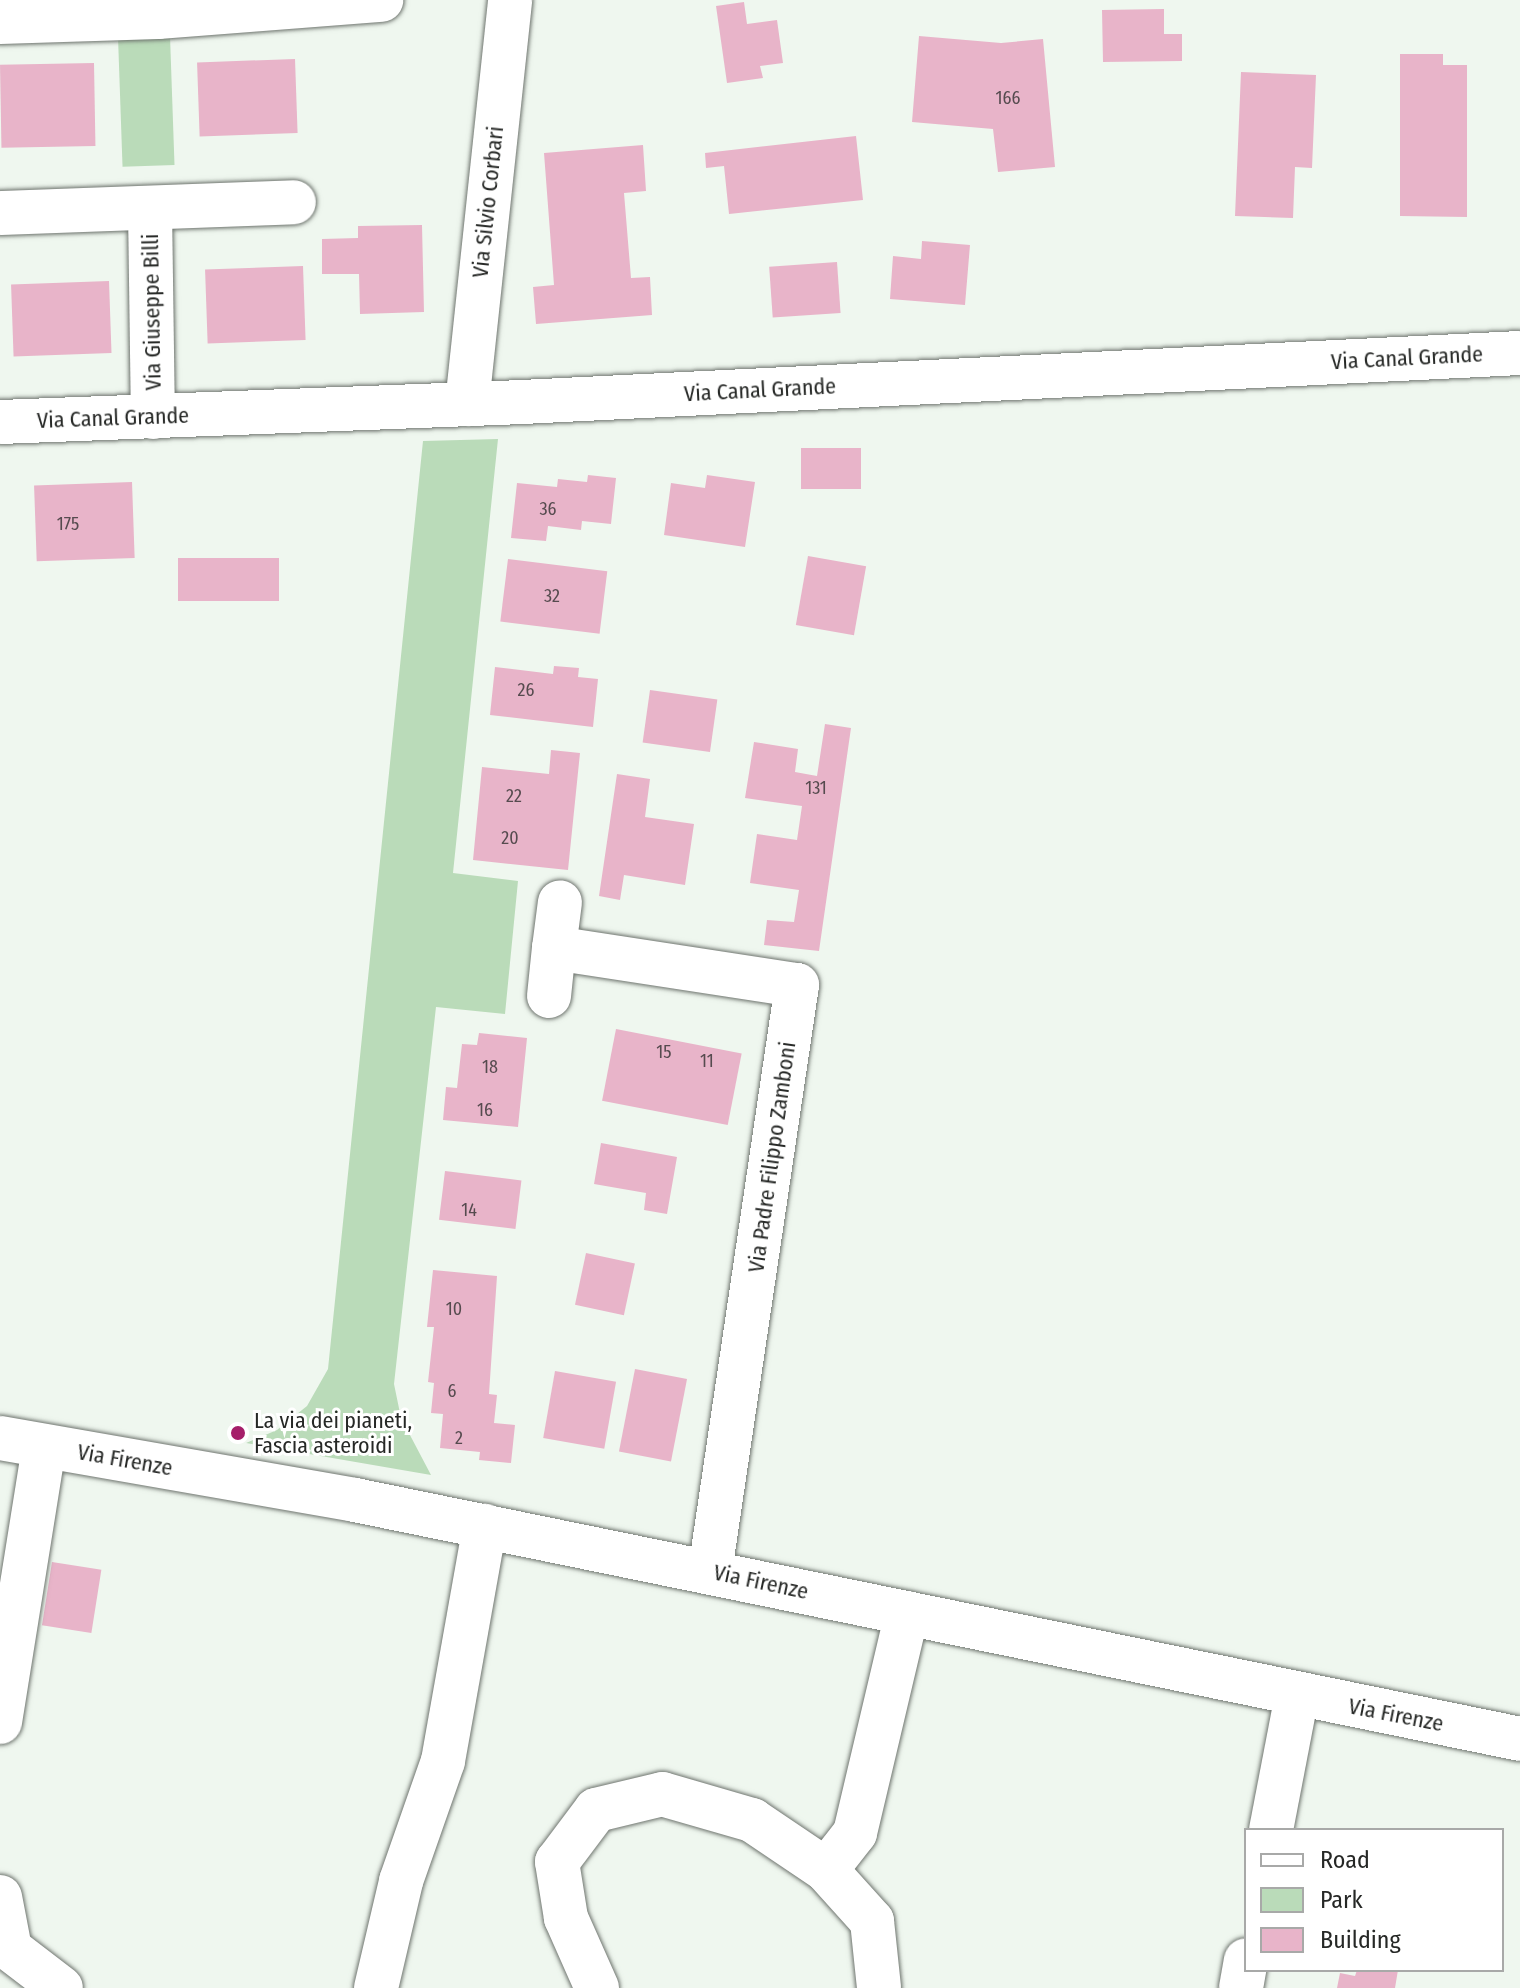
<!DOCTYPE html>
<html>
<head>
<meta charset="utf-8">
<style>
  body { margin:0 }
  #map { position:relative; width:1520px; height:1988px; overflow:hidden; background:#eff7ef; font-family:"Fira Sans Condensed",sans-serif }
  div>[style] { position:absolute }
  .green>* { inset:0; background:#badbb9; transform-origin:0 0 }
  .building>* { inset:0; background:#e8b4c9; transform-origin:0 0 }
  .roads { filter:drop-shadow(0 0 2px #6f756f) drop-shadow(0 0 2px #6f756f) }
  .minor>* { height:44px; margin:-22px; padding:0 22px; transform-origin:22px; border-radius:22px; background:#fff }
  .major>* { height:44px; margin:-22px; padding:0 22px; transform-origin:22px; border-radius:22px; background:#fff }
  .dots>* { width:22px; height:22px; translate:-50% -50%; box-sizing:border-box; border:4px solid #fff; border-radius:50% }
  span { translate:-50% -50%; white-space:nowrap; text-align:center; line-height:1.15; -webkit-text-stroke:6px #fff; paint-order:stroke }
  .number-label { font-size:18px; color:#564b4f }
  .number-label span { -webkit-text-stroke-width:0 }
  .street-label { font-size:22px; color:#262826 }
  .poi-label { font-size:22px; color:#262826 }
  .left { translate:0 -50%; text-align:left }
  .legend { position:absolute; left:1244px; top:1828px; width:260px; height:144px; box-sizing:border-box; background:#fff; border:2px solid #a8a9a8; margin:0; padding:10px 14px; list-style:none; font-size:24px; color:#262826 }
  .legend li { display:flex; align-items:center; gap:16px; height:40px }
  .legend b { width:40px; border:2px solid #a8a9a8 }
</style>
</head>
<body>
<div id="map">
  <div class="green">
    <div style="left:170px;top:36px;width:129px;height:52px;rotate:88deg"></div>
    <div style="clip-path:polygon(498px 439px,453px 873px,518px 881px,505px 1014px,436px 1007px,394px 1384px,401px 1418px,431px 1475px,246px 1443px,277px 1430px,307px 1406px,328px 1369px,423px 441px)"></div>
  </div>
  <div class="building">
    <div style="clip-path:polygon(744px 2px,747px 24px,777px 20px,783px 63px,760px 66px,763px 78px,727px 83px,716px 6px)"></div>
    <div style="clip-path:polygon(1164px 9px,1164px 34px,1182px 34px,1182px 61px,1103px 62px,1102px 10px)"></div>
    <div style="clip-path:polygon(919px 36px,1001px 43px,1043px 39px,1055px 167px,998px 172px,993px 129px,912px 122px)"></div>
    <div style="clip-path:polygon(1400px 54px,1443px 54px,1443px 65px,1467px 65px,1467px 217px,1400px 216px)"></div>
    <div style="left:295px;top:59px;width:74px;height:98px;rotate:88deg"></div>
    <div style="left:94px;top:63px;width:83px;height:94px;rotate:89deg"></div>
    <div style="clip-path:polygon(1241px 72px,1316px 75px,1312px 168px,1295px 167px,1293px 218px,1235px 216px)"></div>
    <div style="clip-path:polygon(856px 136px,863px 200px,729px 214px,724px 166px,706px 168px,705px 153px)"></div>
    <div style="clip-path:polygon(643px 145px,646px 191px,624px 193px,631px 278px,650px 277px,652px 315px,536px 324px,533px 287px,554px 285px,544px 153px)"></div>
    <div style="clip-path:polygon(422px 225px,424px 312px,360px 314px,359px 274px,322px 274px,322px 239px,358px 238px,358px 226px)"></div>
    <div style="clip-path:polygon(922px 241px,970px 245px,965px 305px,890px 299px,893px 256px,921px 259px)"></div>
    <div style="left:837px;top:262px;width:51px;height:68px;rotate:86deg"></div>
    <div style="left:303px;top:266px;width:74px;height:98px;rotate:88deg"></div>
    <div style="left:109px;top:281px;width:72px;height:98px;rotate:88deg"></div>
    <div style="left:801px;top:448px;width:60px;height:41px"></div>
    <div style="clip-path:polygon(588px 475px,616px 478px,611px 524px,582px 521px,581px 530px,548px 526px,546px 541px,511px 538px,517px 483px,557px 487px,558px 479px,587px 482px)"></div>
    <div style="clip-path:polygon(707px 475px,755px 482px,745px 547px,664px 535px,671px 483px,705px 488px)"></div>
    <div style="left:132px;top:482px;width:76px;height:98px;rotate:88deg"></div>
    <div style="left:808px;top:556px;width:59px;height:70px;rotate:10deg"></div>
    <div style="left:279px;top:558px;width:43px;height:101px;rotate:90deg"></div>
    <div style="left:508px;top:559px;width:100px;height:63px;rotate:7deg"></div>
    <div style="clip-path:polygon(554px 666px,579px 668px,578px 677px,598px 679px,593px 727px,490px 715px,495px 667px,553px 674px)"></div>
    <div style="left:650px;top:690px;width:68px;height:53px;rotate:8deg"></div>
    <div style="clip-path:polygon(825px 724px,851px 728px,819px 951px,764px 945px,767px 920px,794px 922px,799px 890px,750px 883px,757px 834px,797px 840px,802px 806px,745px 798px,754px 742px,798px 749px,795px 772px,817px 776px)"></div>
    <div style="clip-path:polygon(551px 750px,580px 753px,568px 870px,473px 860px,482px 767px,549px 774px)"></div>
    <div style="clip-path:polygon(617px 774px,650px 779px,645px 817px,694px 824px,685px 885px,624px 875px,620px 900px,599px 896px)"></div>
    <div style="left:616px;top:1029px;width:128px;height:73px;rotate:11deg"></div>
    <div style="clip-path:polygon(479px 1033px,527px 1038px,518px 1127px,443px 1120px,446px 1087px,457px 1088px,462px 1044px,477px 1045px)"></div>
    <div style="clip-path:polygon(601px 1143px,677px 1157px,667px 1214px,644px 1210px,646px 1193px,594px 1184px)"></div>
    <div style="left:445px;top:1171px;width:77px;height:49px;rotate:7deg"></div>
    <div style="left:586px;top:1253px;width:50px;height:53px;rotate:12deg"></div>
    <div style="clip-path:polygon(433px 1270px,497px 1276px,489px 1394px,497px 1395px,494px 1423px,515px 1425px,511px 1463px,479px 1460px,480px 1452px,440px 1448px,443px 1414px,431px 1413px,434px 1383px,428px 1382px,434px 1327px,427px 1327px)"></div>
    <div style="left:635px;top:1369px;width:53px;height:84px;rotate:11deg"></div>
    <div style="left:555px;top:1371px;width:62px;height:68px;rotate:10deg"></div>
    <div style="left:52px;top:1562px;width:50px;height:64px;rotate:9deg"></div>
    <div style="clip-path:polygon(1357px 1970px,1398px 1970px,1395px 1988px,1337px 1988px,1340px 1973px,1355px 1976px)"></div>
  </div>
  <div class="roads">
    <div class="minor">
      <div style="left:0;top:22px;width:158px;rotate:-1.8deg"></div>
      <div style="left:158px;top:17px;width:224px;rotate:-4.4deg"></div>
      <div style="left:150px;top:208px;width:209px;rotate:89.2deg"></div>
      <div style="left:0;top:213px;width:294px;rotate:-2.1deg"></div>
      <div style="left:467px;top:404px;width:406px;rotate:-83.9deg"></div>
      <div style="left:554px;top:948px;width:46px;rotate:-82.6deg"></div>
      <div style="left:549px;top:996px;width:48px;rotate:-84.1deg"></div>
      <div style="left:554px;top:948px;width:246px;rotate:8.7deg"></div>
      <div style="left:797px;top:985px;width:592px;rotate:98.44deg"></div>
      <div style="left:0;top:1438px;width:360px;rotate:9.9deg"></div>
      <div style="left:355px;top:1500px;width:1189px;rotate:11.59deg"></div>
      <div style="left:0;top:1722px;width:279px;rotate:-80.9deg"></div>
      <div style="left:1271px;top:1830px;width:137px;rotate:-79.1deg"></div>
      <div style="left:826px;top:1870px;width:47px;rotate:-51.9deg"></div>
      <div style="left:855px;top:1833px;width:226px;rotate:-76.7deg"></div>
      <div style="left:0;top:1897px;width:53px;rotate:79.1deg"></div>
      <div style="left:10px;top:1949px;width:64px;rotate:37.4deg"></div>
      <div style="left:376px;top:1988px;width:110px;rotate:-76.8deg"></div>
      <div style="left:401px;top:1881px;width:127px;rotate:-70.7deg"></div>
      <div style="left:443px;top:1761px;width:239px;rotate:-79.9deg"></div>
      <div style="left:597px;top:1988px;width:77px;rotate:-113.9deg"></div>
      <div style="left:566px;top:1918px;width:57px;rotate:-99.1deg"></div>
      <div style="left:557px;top:1862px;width:65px;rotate:-53.1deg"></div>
      <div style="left:596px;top:1810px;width:68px;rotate:-13.6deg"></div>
      <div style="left:662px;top:1794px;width:94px;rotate:16.1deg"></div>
      <div style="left:752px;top:1820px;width:89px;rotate:34deg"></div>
      <div style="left:826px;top:1870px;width:69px;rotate:48deg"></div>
      <div style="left:872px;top:1921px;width:67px;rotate:84deg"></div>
      <div style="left:1241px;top:1988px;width:28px;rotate:-80deg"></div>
    </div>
    <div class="major">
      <div style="left:0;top:422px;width:522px;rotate:-2.19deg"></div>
      <div style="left:522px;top:402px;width:999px;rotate:-2.81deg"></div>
    </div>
  </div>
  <div class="dots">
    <div style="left:238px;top:1433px;background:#a51e69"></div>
  </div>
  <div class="number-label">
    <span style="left:1008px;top:98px">166</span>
    <span style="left:548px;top:509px">36</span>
    <span style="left:68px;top:524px">175</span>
    <span style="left:552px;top:596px">32</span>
    <span style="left:526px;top:690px">26</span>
    <span style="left:816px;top:788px">131</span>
    <span style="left:514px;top:796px">22</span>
    <span style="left:510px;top:838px">20</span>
    <span style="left:664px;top:1052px">15</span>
    <span style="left:707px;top:1061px">11</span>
    <span style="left:490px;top:1067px">18</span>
    <span style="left:485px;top:1110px">16</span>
    <span style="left:469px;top:1210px">14</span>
    <span style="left:454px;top:1309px">10</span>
    <span style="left:452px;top:1391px">6</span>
    <span style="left:459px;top:1438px">2</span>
  </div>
  <div class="street-label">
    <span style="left:488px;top:202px;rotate:-84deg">Via Silvio Corbari</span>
    <span style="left:152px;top:312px;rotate:-91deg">Via Giuseppe Billi</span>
    <span style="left:1407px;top:358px;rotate:-3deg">Via Canal Grande</span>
    <span style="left:760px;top:390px;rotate:-3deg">Via Canal Grande</span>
    <span style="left:113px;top:418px;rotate:-2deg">Via Canal Grande</span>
    <span style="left:772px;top:1157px;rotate:-82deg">Via Padre Filippo Zamboni</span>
    <span style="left:125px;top:1460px;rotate:10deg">Via Firenze</span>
    <span style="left:761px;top:1582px;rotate:12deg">Via Firenze</span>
    <span style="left:1396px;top:1715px;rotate:11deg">Via Firenze</span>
  </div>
  <div class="poi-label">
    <span class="left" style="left:254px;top:1433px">La via dei pianeti,<br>Fascia asteroidi</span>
  </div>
  <ul class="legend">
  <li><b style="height:10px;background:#fff"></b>Road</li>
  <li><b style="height:22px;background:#badbb9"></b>Park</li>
  <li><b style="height:22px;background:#e8b4c9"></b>Building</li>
  </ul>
</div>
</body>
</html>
